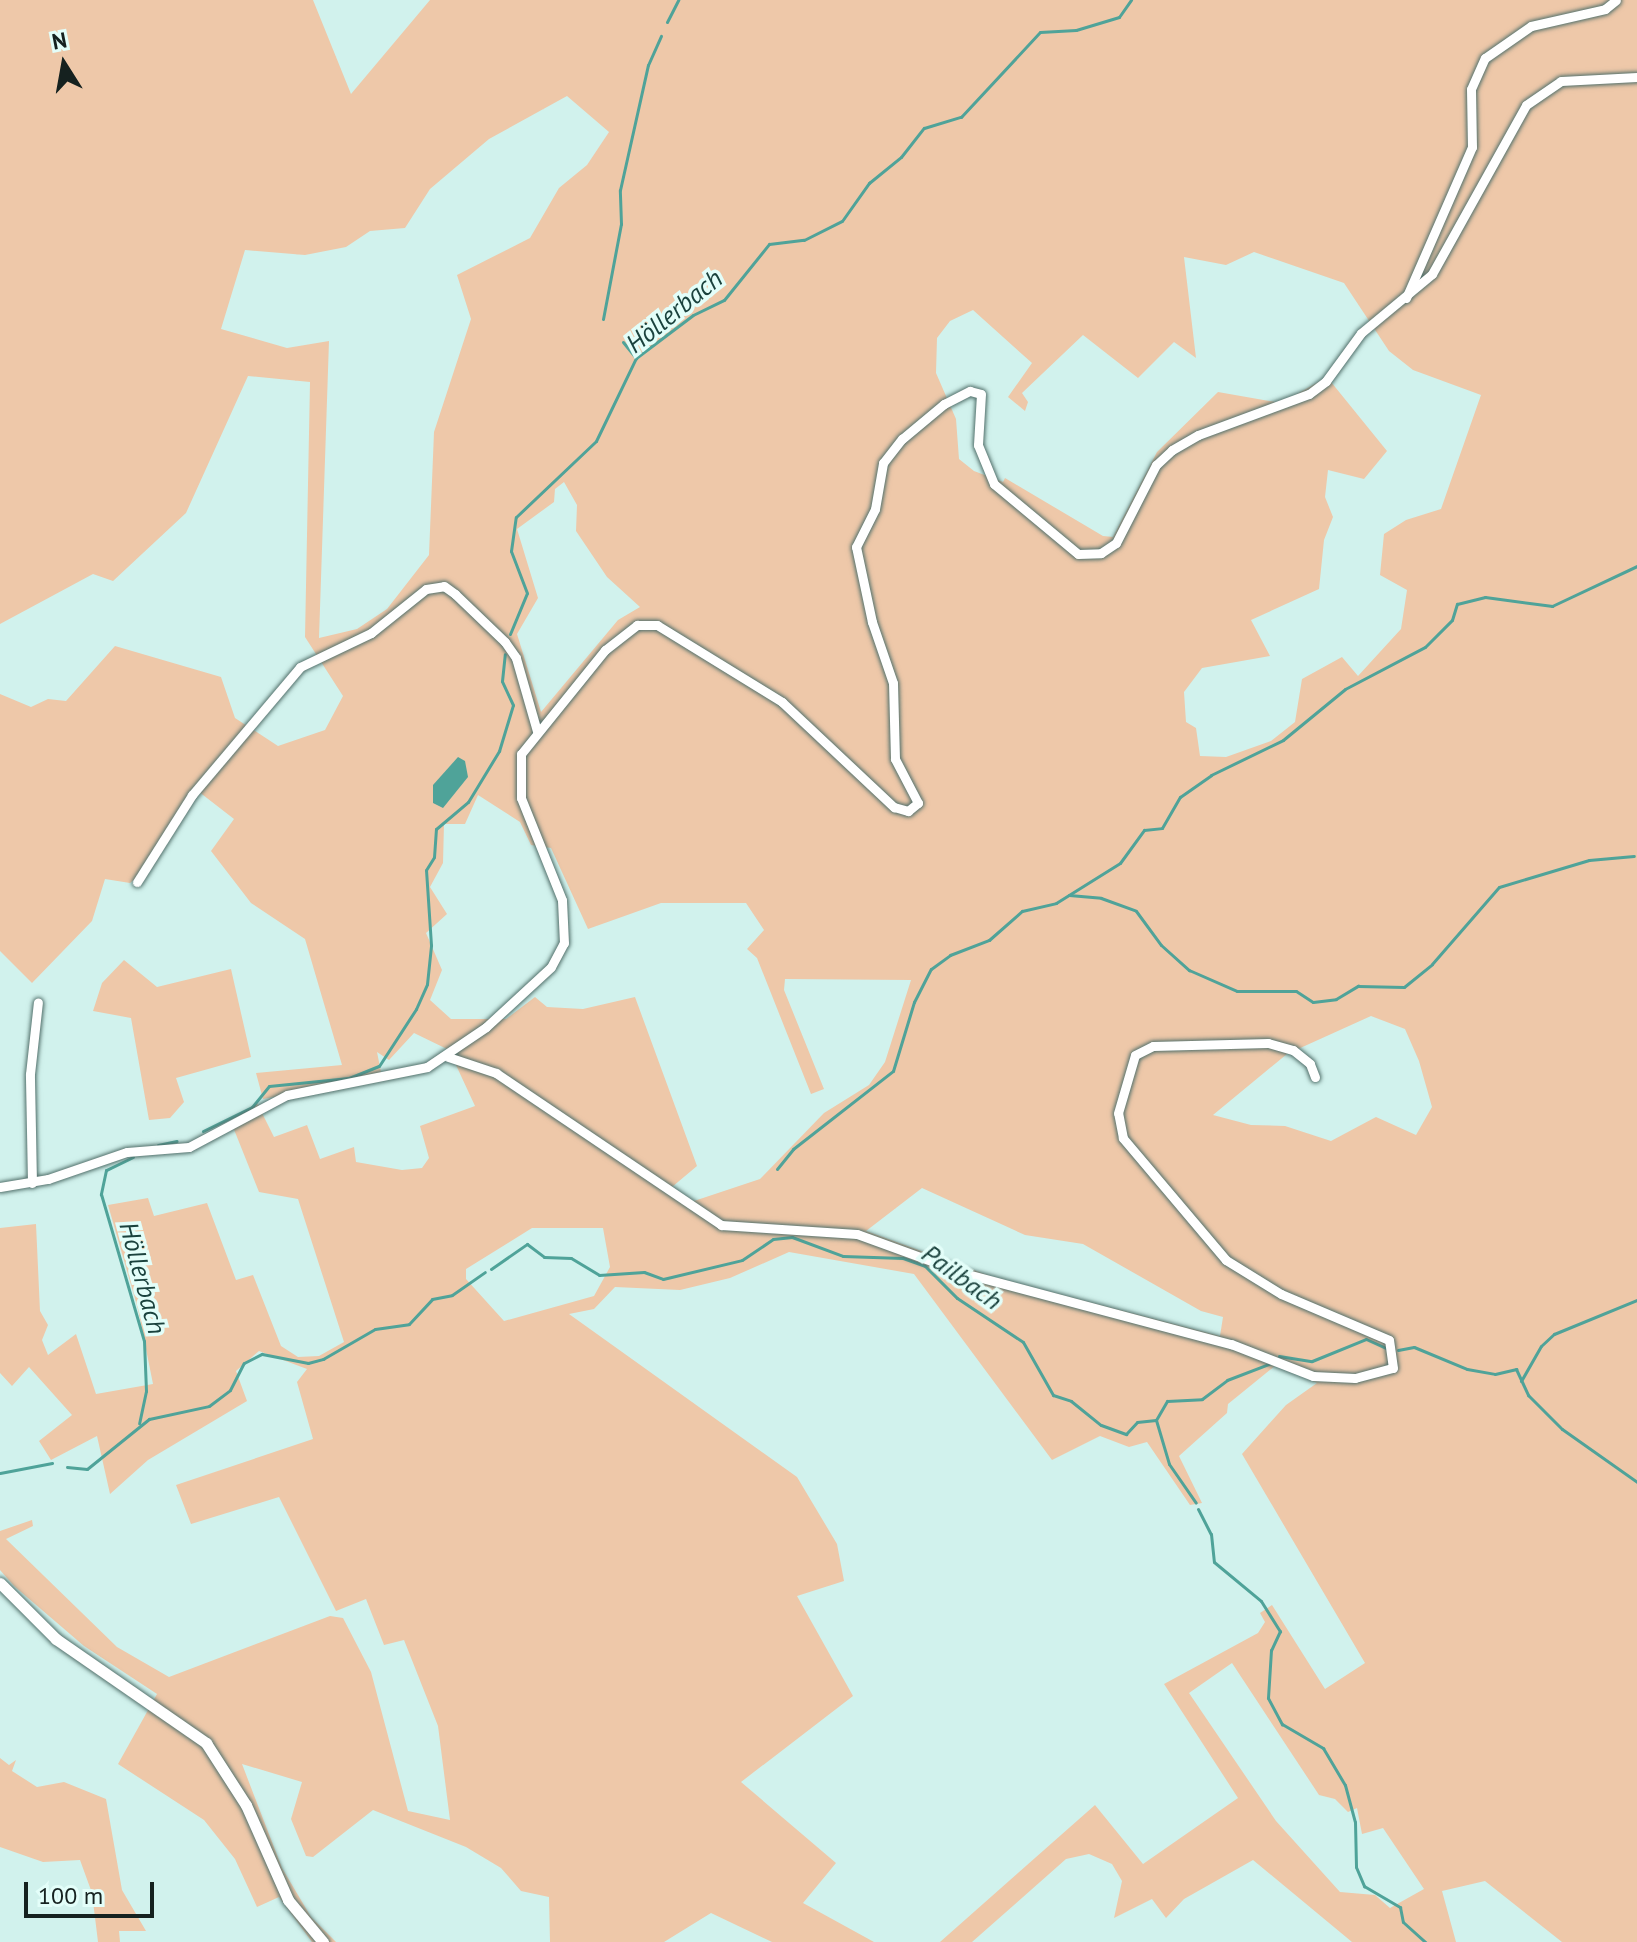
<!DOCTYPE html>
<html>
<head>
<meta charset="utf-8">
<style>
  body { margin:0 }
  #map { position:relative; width:1637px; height:1942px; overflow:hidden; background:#d1f2ed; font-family:"PT Sans",sans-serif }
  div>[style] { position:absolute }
  .green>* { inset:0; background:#eec8a9 }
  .water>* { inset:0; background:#4fa399 }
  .stream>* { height:3px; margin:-1.5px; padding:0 1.5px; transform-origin:1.5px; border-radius:1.5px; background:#4fa399 }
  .roads { filter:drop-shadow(0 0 2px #52706b) drop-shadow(0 0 2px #52706b) }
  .minor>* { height:9px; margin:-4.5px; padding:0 4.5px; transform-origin:4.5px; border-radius:4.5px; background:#fff }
  .major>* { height:11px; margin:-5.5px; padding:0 5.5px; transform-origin:5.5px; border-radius:5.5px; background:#fff }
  span { translate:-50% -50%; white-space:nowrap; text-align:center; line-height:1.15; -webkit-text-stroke:7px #e3fef9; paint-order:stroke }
  .water-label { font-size:26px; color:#1a423d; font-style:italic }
  .north { position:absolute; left:24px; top:24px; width:80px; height:80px; -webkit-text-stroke:6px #e3fef9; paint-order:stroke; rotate:349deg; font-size:22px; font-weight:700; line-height:32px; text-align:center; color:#15211f }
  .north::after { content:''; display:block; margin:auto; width:28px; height:36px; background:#15211f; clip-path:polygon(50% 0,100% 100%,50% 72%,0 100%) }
  .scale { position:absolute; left:24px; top:1882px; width:130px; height:36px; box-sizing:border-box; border:4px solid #15211f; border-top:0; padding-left:10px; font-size:24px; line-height:28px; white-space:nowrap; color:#15211f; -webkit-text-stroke:6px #e3fef9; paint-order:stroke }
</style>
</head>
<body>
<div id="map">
  <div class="green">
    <div style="clip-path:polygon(evenodd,0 0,313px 0,351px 94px,430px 0,1637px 0,1637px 1942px,1562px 1942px,1485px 1881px,1442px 1891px,1456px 1942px,1352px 1942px,1253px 1860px,1184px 1899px,1166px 1918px,1152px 1899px,1114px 1918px,1122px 1881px,1112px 1864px,1089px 1854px,1066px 1859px,972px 1942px,940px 1942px,1095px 1805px,1143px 1864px,1238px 1798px,1164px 1684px,1258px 1633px,1265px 1622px,1260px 1613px,1272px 1605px,1325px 1689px,1365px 1663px,1242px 1454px,1286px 1405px,1317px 1383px,1276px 1365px,1228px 1404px,1227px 1413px,1179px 1456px,1202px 1503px,1190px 1505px,1147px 1442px,1129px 1447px,1100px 1436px,1052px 1460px,914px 1274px,789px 1252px,730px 1278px,680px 1290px,615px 1287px,594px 1309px,569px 1314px,797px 1477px,837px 1544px,844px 1581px,797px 1596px,853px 1696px,741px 1782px,836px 1863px,803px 1903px,874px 1942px,772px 1942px,711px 1913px,664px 1942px,550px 1942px,549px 1897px,521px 1891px,501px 1868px,466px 1847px,373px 1810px,313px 1857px,306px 1856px,291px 1819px,302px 1782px,242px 1764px,282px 1868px,311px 1917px,336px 1942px,312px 1942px,279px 1897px,257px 1907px,235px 1859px,204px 1820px,118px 1764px,157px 1694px,84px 1646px,14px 1586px,0 1570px,0 1531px,32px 1520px,33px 1526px,6px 1539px,117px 1647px,169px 1677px,330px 1616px,343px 1618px,371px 1672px,408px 1811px,450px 1820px,438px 1726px,404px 1640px,384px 1645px,366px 1599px,336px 1611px,279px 1497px,191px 1524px,176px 1485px,313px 1439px,297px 1382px,307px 1369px,259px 1351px,236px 1371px,247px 1401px,148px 1460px,110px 1494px,97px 1436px,51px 1460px,39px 1441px,72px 1415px,29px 1367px,12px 1386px,0 1373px,0 1228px,36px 1224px,40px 1311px,48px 1325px,42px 1340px,48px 1355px,76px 1334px,96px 1394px,153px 1384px,138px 1309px,108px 1205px,148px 1198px,154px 1216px,207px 1203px,236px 1280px,253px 1275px,281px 1346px,298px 1357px,319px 1356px,344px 1342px,298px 1199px,259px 1192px,231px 1122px,257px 1103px,274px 1137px,307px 1125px,320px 1159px,354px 1147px,356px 1162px,402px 1170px,422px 1168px,429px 1158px,420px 1126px,475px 1106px,449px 1050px,414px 1033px,389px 1060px,377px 1052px,382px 1077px,263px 1099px,256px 1073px,342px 1065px,305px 939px,251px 903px,211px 851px,234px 819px,194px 788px,136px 878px,130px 883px,105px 879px,92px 921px,32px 983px,0 951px,0 694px,31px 707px,48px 699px,66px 701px,115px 646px,221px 677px,235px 718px,278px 746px,325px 730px,343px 696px,305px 637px,310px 382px,248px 376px,186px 513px,113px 581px,93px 574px,0 624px,0 0,567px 96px,609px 132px,587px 165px,559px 188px,530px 238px,457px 275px,471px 319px,434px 432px,429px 555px,387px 609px,357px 629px,319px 638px,329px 341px,287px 348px,221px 329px,245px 250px,305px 255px,346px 247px,370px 231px,405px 228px,430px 189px,489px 139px,567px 96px,0 0,1254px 252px,1344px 283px,1389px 351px,1413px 370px,1481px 395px,1441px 509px,1406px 520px,1384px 534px,1380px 575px,1407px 590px,1401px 629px,1358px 676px,1342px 657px,1302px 679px,1295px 722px,1271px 741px,1226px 757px,1200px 756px,1196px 728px,1186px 722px,1184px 692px,1202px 668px,1270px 656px,1251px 620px,1319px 589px,1324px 540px,1333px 517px,1325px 497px,1328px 470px,1364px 479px,1387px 451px,1327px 377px,1281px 403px,1218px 392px,1157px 452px,1113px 537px,1103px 536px,1005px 478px,1003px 482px,974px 471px,959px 459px,956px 419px,936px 373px,937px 338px,950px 321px,973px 310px,1032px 363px,1008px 397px,1025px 411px,1028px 402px,1022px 393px,1083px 335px,1138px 378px,1174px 342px,1196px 358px,1184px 257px,1226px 265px,1254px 252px,0 0,564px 482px,577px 505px,576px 531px,607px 577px,640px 607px,618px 620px,541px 712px,517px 634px,538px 598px,517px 529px,554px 502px,555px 489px,564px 482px,0 0,478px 795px,520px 822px,531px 845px,551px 848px,588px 929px,661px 903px,746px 903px,764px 930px,747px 949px,757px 958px,811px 1094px,824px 1089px,784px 990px,785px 979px,911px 980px,885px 1062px,869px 1085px,824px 1113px,760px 1179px,691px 1202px,672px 1187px,697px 1166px,635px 997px,583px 1009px,547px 1007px,535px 997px,506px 1019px,451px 1019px,430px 1000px,442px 970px,426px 933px,447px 914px,430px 887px,443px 863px,444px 824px,465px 824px,478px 795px,0 0,1371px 1016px,1405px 1029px,1419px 1061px,1432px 1107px,1416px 1135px,1376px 1117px,1331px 1141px,1285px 1126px,1251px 1125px,1213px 1115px,1287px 1054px,1371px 1016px,0 0,922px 1188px,1025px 1235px,1083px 1244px,1201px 1311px,1223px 1317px,1220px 1336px,993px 1277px,866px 1231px,922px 1188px,0 0,532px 1228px,603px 1228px,610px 1267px,594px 1296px,504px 1321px,466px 1279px,466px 1269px,532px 1228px,0 0,1232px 1663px,1319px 1795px,1335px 1799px,1348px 1812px,1357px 1808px,1362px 1834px,1383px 1828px,1424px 1889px,1390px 1908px,1375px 1895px,1340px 1892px,1276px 1821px,1189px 1693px,1232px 1663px)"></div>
    <div style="clip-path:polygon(124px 960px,157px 987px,231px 969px,251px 1057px,176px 1078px,184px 1102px,170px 1118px,149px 1120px,131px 1018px,93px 1011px,102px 983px)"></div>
    <div style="clip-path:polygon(0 1758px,9px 1765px,16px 1760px,12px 1771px,37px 1787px,64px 1782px,106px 1799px,122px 1890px,146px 1931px,119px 1931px,120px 1942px,98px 1942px,92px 1893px,80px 1860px,43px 1862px,0 1847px)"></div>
  </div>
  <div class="water">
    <div style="clip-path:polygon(458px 757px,465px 761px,468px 777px,443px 808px,433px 803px,433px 785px)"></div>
  </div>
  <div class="stream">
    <div style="left:667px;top:22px;width:25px;rotate:-63deg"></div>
    <div style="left:603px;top:319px;width:97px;rotate:-79.3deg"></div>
    <div style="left:621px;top:224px;width:34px;rotate:-92deg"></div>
    <div style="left:620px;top:190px;width:128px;rotate:-77.4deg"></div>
    <div style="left:648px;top:65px;width:32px;rotate:-66deg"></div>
    <div style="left:623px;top:342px;width:21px;rotate:51deg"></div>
    <div style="left:510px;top:634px;width:44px;rotate:-67.5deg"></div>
    <div style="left:527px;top:593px;width:45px;rotate:-110.9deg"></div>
    <div style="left:511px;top:551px;width:34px;rotate:-82deg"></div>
    <div style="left:516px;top:517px;width:110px;rotate:-43.5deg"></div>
    <div style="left:596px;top:441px;width:92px;rotate:-64.3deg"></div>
    <div style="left:636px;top:358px;width:71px;rotate:-37deg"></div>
    <div style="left:693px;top:315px;width:34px;rotate:-26deg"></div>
    <div style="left:724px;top:300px;width:72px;rotate:-51.2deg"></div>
    <div style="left:769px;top:244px;width:35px;rotate:-7deg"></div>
    <div style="left:804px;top:240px;width:42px;rotate:-26.6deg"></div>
    <div style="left:842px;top:221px;width:47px;rotate:-54.6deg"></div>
    <div style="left:869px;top:183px;width:41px;rotate:-39.1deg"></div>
    <div style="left:901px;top:157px;width:37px;rotate:-52deg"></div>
    <div style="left:924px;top:128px;width:39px;rotate:-17deg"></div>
    <div style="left:961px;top:117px;width:116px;rotate:-47.1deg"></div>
    <div style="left:1040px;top:32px;width:36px;rotate:-3deg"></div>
    <div style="left:1076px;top:30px;width:45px;rotate:-16.8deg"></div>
    <div style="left:1119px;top:17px;width:21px;rotate:-55deg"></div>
    <div style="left:1069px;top:895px;width:32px;rotate:5deg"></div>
    <div style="left:1101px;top:898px;width:37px;rotate:20deg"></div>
    <div style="left:1136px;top:911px;width:42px;rotate:53.7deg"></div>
    <div style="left:1161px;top:945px;width:38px;rotate:42deg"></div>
    <div style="left:1189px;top:970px;width:52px;rotate:23.6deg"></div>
    <div style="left:1237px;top:991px;width:59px"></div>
    <div style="left:1296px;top:991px;width:20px;rotate:33deg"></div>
    <div style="left:1313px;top:1002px;width:23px;rotate:-7deg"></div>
    <div style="left:1336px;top:999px;width:26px;rotate:-31deg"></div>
    <div style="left:1358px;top:986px;width:46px;rotate:1.2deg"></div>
    <div style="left:1404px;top:987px;width:36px;rotate:-39deg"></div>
    <div style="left:1432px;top:964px;width:102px;rotate:-49deg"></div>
    <div style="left:1499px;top:887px;width:94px;rotate:-16.7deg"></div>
    <div style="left:1589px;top:860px;width:45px;rotate:-5.1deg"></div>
    <div style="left:203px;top:1131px;width:55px;rotate:-26.1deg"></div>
    <div style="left:252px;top:1107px;width:27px;rotate:-51deg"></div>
    <div style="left:269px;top:1086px;width:80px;rotate:-5.7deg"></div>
    <div style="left:349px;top:1078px;width:32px;rotate:-22deg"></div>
    <div style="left:379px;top:1066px;width:68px;rotate:-57deg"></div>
    <div style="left:416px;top:1009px;width:27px;rotate:-66deg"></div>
    <div style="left:427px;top:984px;width:39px;rotate:-84deg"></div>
    <div style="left:431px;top:945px;width:75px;rotate:-93.8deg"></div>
    <div style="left:426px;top:870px;width:15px;rotate:-58deg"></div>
    <div style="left:434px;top:857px;width:28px;rotate:-86deg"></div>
    <div style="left:436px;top:829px;width:42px;rotate:-40.2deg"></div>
    <div style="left:468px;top:802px;width:60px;rotate:-58.7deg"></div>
    <div style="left:499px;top:751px;width:48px;rotate:-73.1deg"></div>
    <div style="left:513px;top:705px;width:26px;rotate:-115deg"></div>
    <div style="left:502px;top:681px;width:27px;rotate:-84deg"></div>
    <div style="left:158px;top:1145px;width:19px;rotate:-12deg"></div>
    <div style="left:133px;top:1157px;width:30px;rotate:154deg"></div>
    <div style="left:106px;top:1170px;width:25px;rotate:102deg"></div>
    <div style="left:101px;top:1194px;width:153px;rotate:73.7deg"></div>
    <div style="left:144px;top:1341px;width:50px;rotate:87.7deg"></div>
    <div style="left:146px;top:1391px;width:33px;rotate:102deg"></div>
    <div style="left:777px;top:1169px;width:26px;rotate:-51deg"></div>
    <div style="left:793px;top:1149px;width:127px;rotate:-38deg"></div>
    <div style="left:893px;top:1071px;width:72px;rotate:-73.1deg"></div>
    <div style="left:914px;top:1002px;width:37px;rotate:-63deg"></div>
    <div style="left:931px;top:969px;width:24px;rotate:-36deg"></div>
    <div style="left:950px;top:955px;width:42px;rotate:-21deg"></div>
    <div style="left:989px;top:940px;width:44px;rotate:-41.3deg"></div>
    <div style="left:1022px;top:911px;width:35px;rotate:-13deg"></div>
    <div style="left:1056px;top:903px;width:75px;rotate:-32deg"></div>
    <div style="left:1120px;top:863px;width:41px;rotate:-54deg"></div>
    <div style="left:1144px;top:830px;width:18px;rotate:-6deg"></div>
    <div style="left:1162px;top:828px;width:36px;rotate:-60deg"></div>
    <div style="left:1180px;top:797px;width:38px;rotate:-35deg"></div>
    <div style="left:1211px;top:775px;width:80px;rotate:-25.9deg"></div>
    <div style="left:1283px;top:740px;width:80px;rotate:-39.4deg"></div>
    <div style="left:1345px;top:689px;width:90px;rotate:-27.7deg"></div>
    <div style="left:1425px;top:647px;width:38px;rotate:-45deg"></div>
    <div style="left:1452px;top:620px;width:17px;rotate:-73deg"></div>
    <div style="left:1457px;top:604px;width:29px;rotate:-14deg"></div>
    <div style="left:1485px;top:597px;width:68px;rotate:7.7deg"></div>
    <div style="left:1552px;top:606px;width:94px;rotate:-25.2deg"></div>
    <div style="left:491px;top:1269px;width:44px;rotate:-34.8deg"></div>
    <div style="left:527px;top:1244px;width:21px;rotate:37deg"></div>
    <div style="left:544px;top:1257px;width:27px;rotate:2deg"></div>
    <div style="left:571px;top:1258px;width:33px;rotate:31deg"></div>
    <div style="left:599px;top:1275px;width:45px;rotate:-3.8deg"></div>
    <div style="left:644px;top:1272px;width:20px;rotate:20deg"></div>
    <div style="left:663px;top:1279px;width:81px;rotate:-13.5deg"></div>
    <div style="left:742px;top:1260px;width:37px;rotate:-34deg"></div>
    <div style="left:773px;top:1239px;width:19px;rotate:-6deg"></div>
    <div style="left:792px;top:1237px;width:54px;rotate:20.4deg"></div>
    <div style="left:843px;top:1256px;width:60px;rotate:1.9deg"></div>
    <div style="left:903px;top:1258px;width:23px;rotate:20deg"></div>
    <div style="left:925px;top:1266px;width:45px;rotate:45deg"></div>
    <div style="left:957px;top:1298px;width:79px;rotate:33.7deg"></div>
    <div style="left:1023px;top:1342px;width:61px;rotate:60.5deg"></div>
    <div style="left:1053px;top:1395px;width:19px;rotate:18deg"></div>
    <div style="left:1071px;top:1401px;width:38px;rotate:39deg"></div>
    <div style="left:1101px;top:1425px;width:27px;rotate:20deg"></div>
    <div style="left:1126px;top:1434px;width:16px;rotate:-47deg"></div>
    <div style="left:1137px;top:1422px;width:19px;rotate:-6deg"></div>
    <div style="left:1398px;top:1350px;width:16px;rotate:-11deg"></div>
    <div style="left:1414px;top:1347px;width:57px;rotate:22.5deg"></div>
    <div style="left:1467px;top:1369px;width:28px;rotate:10deg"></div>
    <div style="left:1495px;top:1374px;width:22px;rotate:-13deg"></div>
    <div style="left:1516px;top:1369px;width:29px;rotate:65deg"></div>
    <div style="left:1528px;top:1395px;width:48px;rotate:45deg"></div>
    <div style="left:1562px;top:1429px;width:92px;rotate:35.2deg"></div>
    <div style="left:1279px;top:1356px;width:33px;rotate:9deg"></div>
    <div style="left:1312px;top:1361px;width:58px;rotate:-22.2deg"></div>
    <div style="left:1366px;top:1339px;width:24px;rotate:24deg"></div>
    <div style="left:1521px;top:1381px;width:40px;rotate:-60.3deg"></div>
    <div style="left:1541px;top:1346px;width:18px;rotate:-43deg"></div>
    <div style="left:1554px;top:1334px;width:90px;rotate:-22.3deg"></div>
    <div style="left:1156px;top:1420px;width:22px;rotate:-60deg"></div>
    <div style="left:1167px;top:1401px;width:35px;rotate:-3deg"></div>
    <div style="left:1202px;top:1399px;width:31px;rotate:-37deg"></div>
    <div style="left:1227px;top:1380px;width:45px;rotate:-20.9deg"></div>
    <div style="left:1156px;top:1420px;width:46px;rotate:73.5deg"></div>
    <div style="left:1169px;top:1464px;width:47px;rotate:55.3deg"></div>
    <div style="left:67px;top:1467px;width:20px;rotate:6deg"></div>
    <div style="left:87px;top:1469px;width:80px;rotate:-38.9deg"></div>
    <div style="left:149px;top:1419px;width:61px;rotate:-12.2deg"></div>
    <div style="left:209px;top:1406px;width:26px;rotate:-37deg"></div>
    <div style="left:230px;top:1390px;width:30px;rotate:-63deg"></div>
    <div style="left:244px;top:1363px;width:20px;rotate:-27deg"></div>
    <div style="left:262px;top:1354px;width:47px;rotate:11.1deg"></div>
    <div style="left:308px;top:1363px;width:16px;rotate:-15deg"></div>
    <div style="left:323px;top:1359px;width:60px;rotate:-30deg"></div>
    <div style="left:375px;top:1329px;width:34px;rotate:-8deg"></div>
    <div style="left:409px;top:1324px;width:34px;rotate:-47deg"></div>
    <div style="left:432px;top:1299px;width:20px;rotate:-11deg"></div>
    <div style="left:452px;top:1295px;width:40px;rotate:-34.9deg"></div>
    <div style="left:0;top:1473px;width:53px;rotate:-10.9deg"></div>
    <div style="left:1198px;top:1509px;width:28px;rotate:63deg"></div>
    <div style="left:1211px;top:1534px;width:28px;rotate:84deg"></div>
    <div style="left:1214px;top:1562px;width:61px;rotate:39.7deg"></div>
    <div style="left:1261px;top:1601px;width:36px;rotate:58deg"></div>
    <div style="left:1280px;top:1631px;width:21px;rotate:115deg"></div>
    <div style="left:1271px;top:1650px;width:48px;rotate:93.6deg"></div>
    <div style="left:1268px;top:1698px;width:30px;rotate:62deg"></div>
    <div style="left:1282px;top:1724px;width:48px;rotate:30.3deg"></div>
    <div style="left:1323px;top:1748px;width:43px;rotate:59.3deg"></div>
    <div style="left:1345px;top:1785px;width:38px;rotate:75deg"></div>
    <div style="left:1355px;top:1822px;width:45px;rotate:88.7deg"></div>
    <div style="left:1356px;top:1867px;width:21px;rotate:67deg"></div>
    <div style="left:1364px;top:1886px;width:42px;rotate:30.3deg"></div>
    <div style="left:1400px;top:1907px;width:15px;rotate:79deg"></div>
    <div style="left:1403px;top:1922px;width:30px;rotate:42deg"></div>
  </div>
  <div class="roads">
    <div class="minor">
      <div style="left:1406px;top:298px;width:165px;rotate:-66.4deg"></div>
      <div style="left:1472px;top:147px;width:58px;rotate:-91deg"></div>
      <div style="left:1471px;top:89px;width:34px;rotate:-66deg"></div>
      <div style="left:1485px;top:58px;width:56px;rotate:-34.8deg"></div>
      <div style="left:1531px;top:26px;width:76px;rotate:-12.9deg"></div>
      <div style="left:1605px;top:9px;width:14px;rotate:-39deg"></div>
      <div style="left:137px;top:882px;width:103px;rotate:-57.7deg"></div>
      <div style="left:192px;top:795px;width:167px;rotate:-49.8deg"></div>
      <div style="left:300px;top:667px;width:79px;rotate:-25.6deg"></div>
      <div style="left:371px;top:633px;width:70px;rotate:-38.7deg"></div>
      <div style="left:426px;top:589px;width:18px;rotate:-9deg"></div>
      <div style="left:444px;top:586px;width:14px;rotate:36deg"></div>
      <div style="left:455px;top:594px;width:69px;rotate:43.8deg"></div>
      <div style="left:505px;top:642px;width:19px;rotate:55deg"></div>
      <div style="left:516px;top:658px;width:76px;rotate:74deg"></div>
      <div style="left:448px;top:1057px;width:51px;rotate:18.4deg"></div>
      <div style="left:496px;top:1073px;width:272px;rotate:34deg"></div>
      <div style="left:721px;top:1225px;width:136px;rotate:3.8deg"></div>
      <div style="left:857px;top:1234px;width:117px;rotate:20deg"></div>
      <div style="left:967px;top:1274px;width:273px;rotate:14.9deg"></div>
      <div style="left:1231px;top:1344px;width:88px;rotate:21.3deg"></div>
      <div style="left:1313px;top:1376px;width:42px;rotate:2.7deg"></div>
      <div style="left:1355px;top:1378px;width:39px;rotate:-15deg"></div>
      <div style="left:1393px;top:1368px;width:28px;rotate:-98deg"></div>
      <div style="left:1389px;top:1340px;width:117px;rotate:-156.9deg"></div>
      <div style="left:1281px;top:1294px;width:65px;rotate:-148.3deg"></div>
      <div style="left:1226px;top:1260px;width:160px;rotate:-130.2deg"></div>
      <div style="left:1123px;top:1138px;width:25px;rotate:-101deg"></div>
      <div style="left:1118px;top:1113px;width:60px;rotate:-73.7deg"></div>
      <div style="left:1135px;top:1055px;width:20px;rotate:-27deg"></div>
      <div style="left:1153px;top:1046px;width:115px;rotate:-1.5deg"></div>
      <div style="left:1268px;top:1043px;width:26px;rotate:16deg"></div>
      <div style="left:1293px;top:1050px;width:22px;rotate:39deg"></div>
      <div style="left:1310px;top:1064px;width:14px;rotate:69deg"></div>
      <div style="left:32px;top:1183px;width:109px;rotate:-91.1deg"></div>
      <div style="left:30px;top:1074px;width:72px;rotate:-83.7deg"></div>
      <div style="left:0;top:1187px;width:49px;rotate:-9.5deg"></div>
      <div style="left:48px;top:1179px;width:83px;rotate:-18.9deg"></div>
      <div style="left:127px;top:1152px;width:62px;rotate:-4.6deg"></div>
      <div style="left:189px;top:1147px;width:111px;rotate:-28deg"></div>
      <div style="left:287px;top:1095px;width:143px;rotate:-11.3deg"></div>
      <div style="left:427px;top:1067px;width:71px;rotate:-34.1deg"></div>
      <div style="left:486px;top:1027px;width:88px;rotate:-42.7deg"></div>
      <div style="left:551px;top:967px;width:27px;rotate:-62deg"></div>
      <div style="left:564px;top:943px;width:43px;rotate:-92.7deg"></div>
      <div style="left:562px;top:900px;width:110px;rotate:-111.9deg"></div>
      <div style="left:521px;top:798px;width:44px;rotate:-90deg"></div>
      <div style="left:521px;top:754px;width:134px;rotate:-51.1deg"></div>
      <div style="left:605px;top:650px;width:41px;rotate:-38deg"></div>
      <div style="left:637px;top:625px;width:20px"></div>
      <div style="left:657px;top:625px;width:147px;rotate:31.6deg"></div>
      <div style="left:782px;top:702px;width:154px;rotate:43.2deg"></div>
      <div style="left:894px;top:807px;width:15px;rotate:16deg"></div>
      <div style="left:908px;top:811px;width:13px;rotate:-39deg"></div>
      <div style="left:918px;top:803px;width:50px;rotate:-117.6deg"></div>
      <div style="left:895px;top:759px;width:76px;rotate:-91.5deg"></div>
      <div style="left:893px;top:683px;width:65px;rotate:-109deg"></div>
      <div style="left:872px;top:622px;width:77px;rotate:-102deg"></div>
      <div style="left:856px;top:547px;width:42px;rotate:-63.4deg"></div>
      <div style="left:875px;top:509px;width:47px;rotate:-80.1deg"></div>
      <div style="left:883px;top:463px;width:31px;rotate:-52deg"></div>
      <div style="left:902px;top:439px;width:55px;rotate:-39.8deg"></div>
      <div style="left:944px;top:404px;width:29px;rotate:-27deg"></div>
      <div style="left:970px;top:391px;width:11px;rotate:15deg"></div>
      <div style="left:981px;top:394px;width:51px;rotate:93.4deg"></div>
      <div style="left:978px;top:445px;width:42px;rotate:67.7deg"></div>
      <div style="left:994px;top:484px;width:109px;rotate:39.8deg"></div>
      <div style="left:1078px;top:554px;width:23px;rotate:-2deg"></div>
      <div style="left:1101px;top:553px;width:18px;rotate:-34deg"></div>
      <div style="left:1116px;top:543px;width:88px;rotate:-62.9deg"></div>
      <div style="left:1156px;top:465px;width:22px;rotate:-43deg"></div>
      <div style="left:1172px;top:450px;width:30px;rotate:-30deg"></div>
      <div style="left:1198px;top:435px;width:118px;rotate:-20.3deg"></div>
      <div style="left:1309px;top:394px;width:21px;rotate:-37deg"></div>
      <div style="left:1326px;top:381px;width:59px;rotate:-53.9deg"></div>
      <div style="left:1361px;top:333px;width:92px;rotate:-39.7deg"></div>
      <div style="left:1432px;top:274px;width:193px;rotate:-60.9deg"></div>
      <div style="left:1526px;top:105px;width:42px;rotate:-34.4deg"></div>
      <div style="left:1561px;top:81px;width:76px;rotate:-3deg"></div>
    </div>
    <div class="major">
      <div style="left:0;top:1583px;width:79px;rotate:45deg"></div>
      <div style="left:56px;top:1639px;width:183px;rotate:34.7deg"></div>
      <div style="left:206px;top:1743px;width:74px;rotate:57.2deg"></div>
      <div style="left:246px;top:1805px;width:104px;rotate:66.1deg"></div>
      <div style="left:288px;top:1900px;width:55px;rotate:50.2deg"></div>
    </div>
  </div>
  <div class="water-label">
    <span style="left:674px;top:311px;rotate:-39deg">Höllerbach</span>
    <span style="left:962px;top:1277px;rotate:36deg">Pailbach</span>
    <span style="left:143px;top:1278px;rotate:75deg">Höllerbach</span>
  </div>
  <div class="north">N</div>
  <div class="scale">100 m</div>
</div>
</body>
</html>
